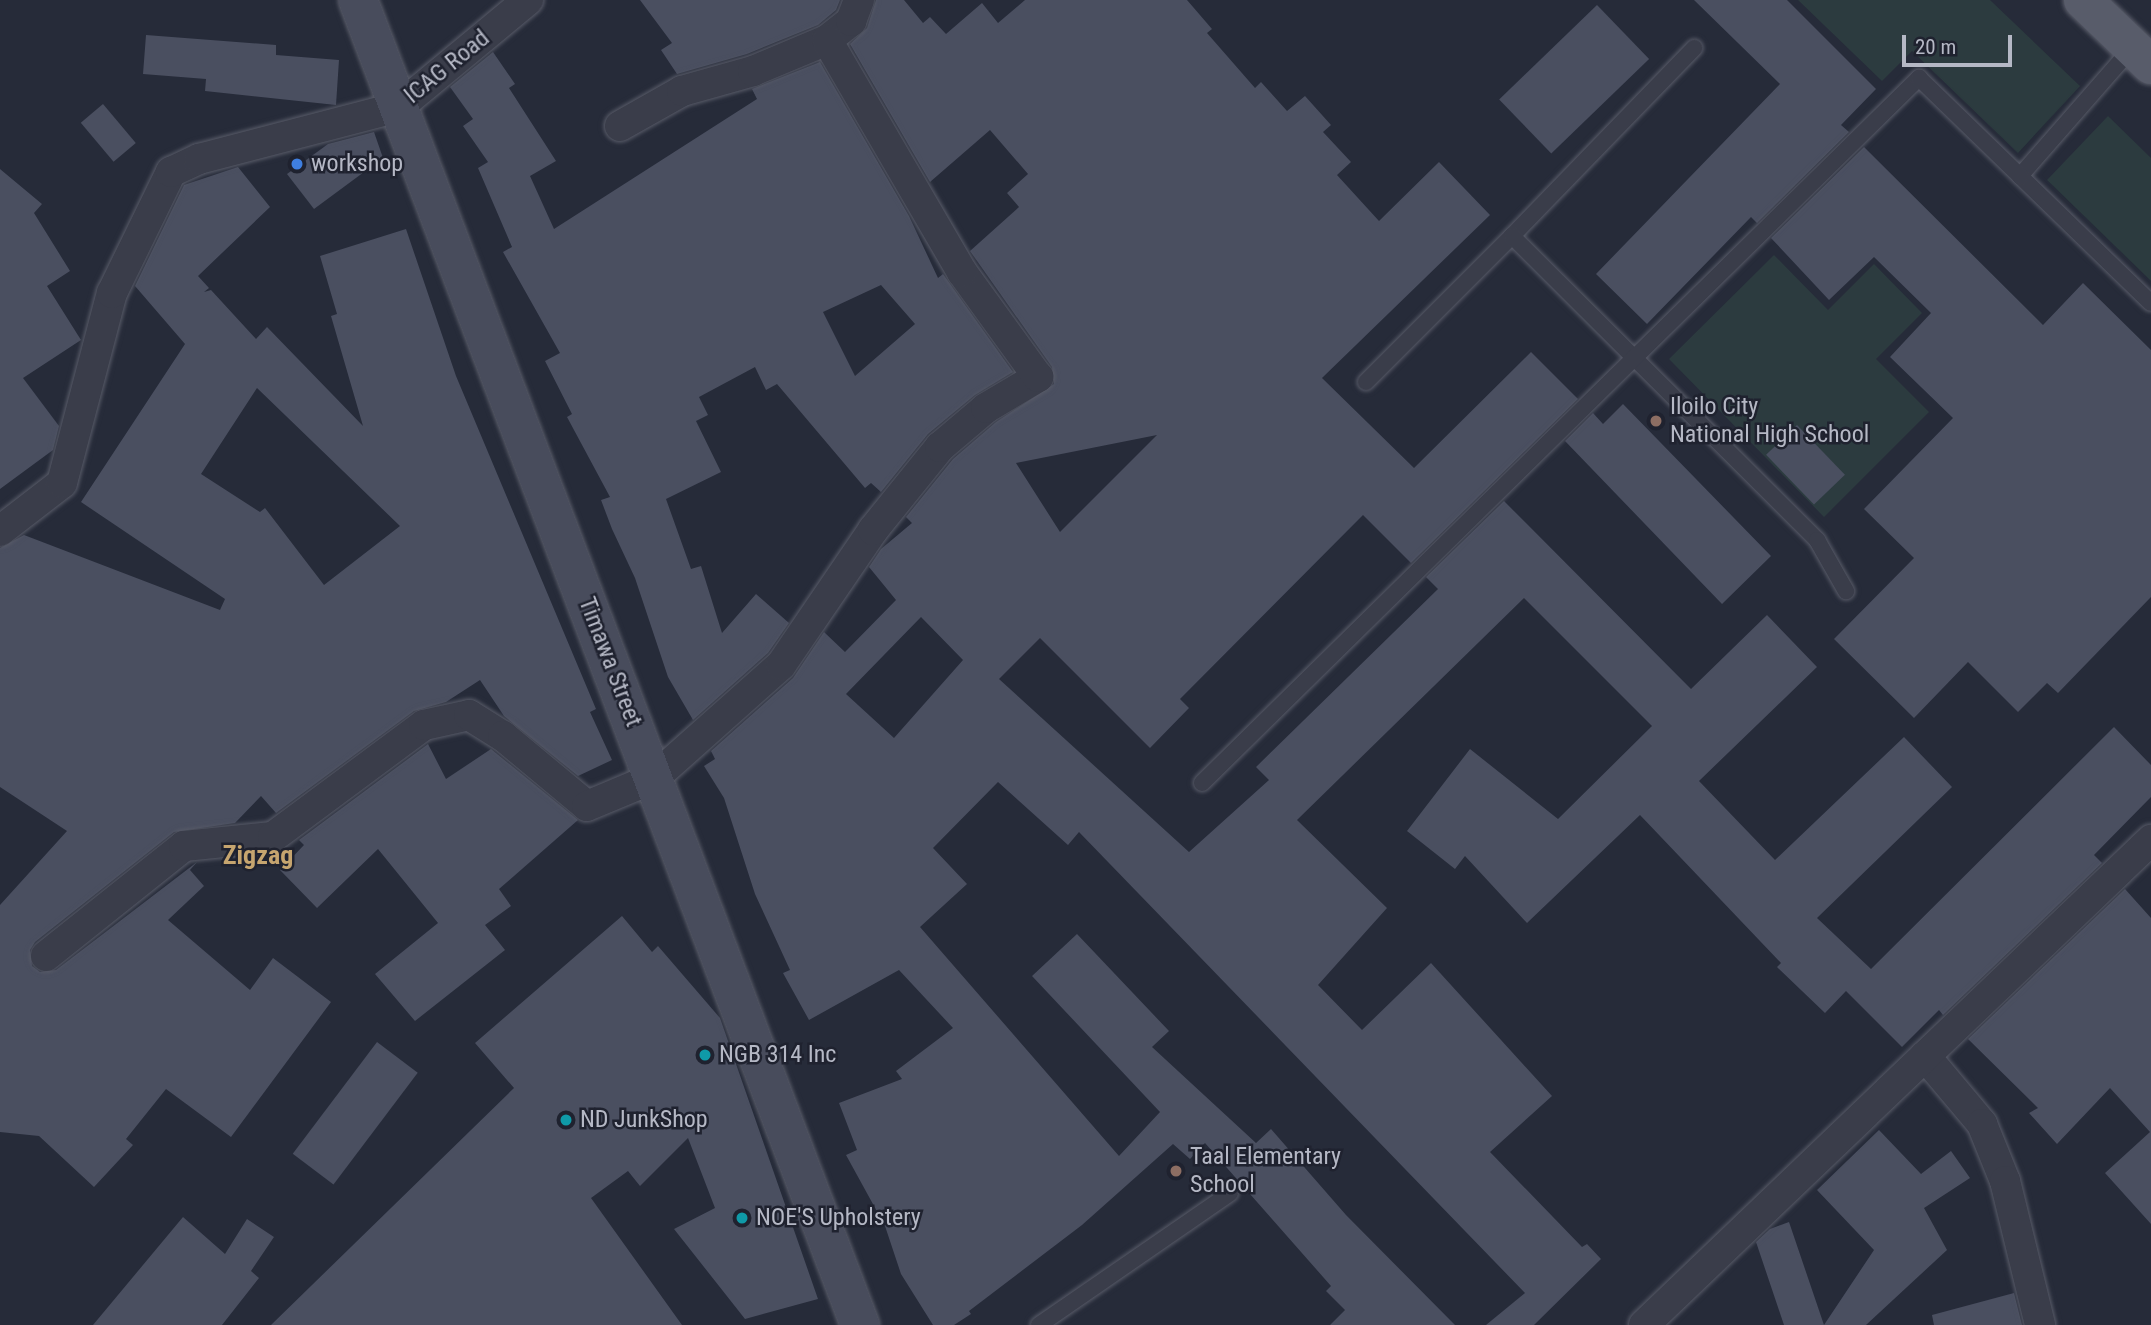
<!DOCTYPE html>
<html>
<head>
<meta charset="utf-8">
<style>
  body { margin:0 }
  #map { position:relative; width:2151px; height:1325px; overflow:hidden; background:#262b39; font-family:"Roboto Condensed",sans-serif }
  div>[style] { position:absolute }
  .green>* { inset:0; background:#2c3b3f }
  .building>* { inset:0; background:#4a4f60; transform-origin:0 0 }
  .roads { filter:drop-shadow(0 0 2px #585b68) drop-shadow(0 0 2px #585b68) }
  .lane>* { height:16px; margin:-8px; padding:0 8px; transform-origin:8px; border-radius:8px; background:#3a3d4a }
  .street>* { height:30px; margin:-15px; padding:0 15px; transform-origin:15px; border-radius:15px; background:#3a3d4a }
  .secondary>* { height:38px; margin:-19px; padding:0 19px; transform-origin:19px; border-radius:19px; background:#484c5c }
  .primary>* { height:38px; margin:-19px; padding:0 19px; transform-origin:19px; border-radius:19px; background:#585c6a }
  .dots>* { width:19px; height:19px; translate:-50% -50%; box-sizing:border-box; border:4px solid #1f222f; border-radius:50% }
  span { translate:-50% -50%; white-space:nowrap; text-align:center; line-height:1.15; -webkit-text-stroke:5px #1f222f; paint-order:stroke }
  .street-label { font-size:24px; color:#b5b8c5 }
  .poi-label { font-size:24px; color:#b5b8c5 }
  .left { translate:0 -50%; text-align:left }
  .neighbourhood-label { font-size:26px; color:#c6a56f; font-weight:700 }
  .scale { position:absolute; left:1902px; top:35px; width:110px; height:32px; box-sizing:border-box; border:4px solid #b5b8c5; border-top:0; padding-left:9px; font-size:21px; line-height:24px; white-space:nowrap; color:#b5b8c5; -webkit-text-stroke:5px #1f222f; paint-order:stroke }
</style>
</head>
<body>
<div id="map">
  <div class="green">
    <div style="clip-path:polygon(1798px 0,1990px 0,2080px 86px,2018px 153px,1912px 51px,1882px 81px)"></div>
    <div style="clip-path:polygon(2108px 116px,2151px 158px,2151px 281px,2047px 180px)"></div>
    <div style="clip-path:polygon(1774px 255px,1828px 310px,1874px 264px,1922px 313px,1876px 359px,1929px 412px,1824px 517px,1669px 359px)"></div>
  </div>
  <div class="building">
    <div style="clip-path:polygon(640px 0,840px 0,836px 10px,818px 25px,747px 54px,677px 74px,661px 50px,672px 43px)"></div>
    <div style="clip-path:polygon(evenodd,876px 0,904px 0,923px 23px,930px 17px,946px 34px,982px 3px,998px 23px,1025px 0,1187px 0,1212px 29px,1207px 33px,1255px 88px,1261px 82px,1287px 111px,1305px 96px,1331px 125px,1323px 132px,1351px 162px,1337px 175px,1379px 221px,1439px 162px,1490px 215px,1322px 378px,1414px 468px,1531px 352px,1578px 399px,1411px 563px,1363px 515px,1180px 699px,1189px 708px,1150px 748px,1040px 638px,999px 679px,1189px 852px,1269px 780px,1256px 767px,1438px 589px,1426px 577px,1504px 501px,1691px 689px,1767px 615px,1817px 667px,1699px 781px,1775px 860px,1904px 737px,1952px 787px,1817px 918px,1871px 969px,2114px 727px,2151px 765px,2151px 797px,2094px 855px,2102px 863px,1943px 1015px,1939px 1010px,1902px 1047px,1846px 991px,1825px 1013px,1777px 967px,1781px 963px,1640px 815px,1527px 923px,1465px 856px,1455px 869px,1407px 831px,1470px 749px,1558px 819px,1652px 726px,1524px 598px,1297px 820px,1387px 908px,1318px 985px,1362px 1030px,1431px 963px,1552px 1096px,1490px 1152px,1582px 1247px,1587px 1244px,1601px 1259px,1534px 1325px,1486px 1325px,1525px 1293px,1079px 832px,1068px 845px,998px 782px,933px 848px,967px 884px,920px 927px,1119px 1156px,1160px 1112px,1032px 976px,1077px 934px,1169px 1031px,1152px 1047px,1256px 1143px,1271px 1129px,1346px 1215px,1455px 1325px,1330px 1325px,1345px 1310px,1326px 1291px,1331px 1286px,1205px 1143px,1190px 1159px,1173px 1144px,1082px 1225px,969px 1311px,971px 1314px,954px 1325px,933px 1325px,901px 1274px,885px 1226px,846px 1155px,857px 1150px,839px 1103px,902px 1079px,896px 1071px,953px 1028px,899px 970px,809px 1020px,783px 973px,790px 970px,755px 894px,724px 798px,704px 766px,715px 759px,711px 751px,793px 678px,824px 632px,845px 652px,896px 600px,869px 567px,881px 549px,912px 523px,906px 517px,953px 459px,996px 422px,1054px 384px,1052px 367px,970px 251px,1019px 207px,1007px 193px,1028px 174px,990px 130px,930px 182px,850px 44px,867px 28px,876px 0,1157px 435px,1060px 532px,1016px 463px,1157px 435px,876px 0,921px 617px,963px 660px,894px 738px,846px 694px,921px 617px)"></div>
    <div style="clip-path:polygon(1694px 0,1787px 0,1876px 89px,1841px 125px,1849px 132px,1757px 223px,1751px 217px,1647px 324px,1596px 274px,1780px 84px)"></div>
    <div style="left:1597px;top:5px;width:75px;height:136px;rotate:46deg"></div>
    <div style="clip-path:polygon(146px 35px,276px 45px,276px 55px,339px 60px,336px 105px,205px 91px,206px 79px,143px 74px)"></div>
    <div style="clip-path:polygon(evenodd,493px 52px,515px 84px,509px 88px,556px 161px,530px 176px,554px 229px,757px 99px,752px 89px,820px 62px,909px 216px,938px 278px,943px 274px,1013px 372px,975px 395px,928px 434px,881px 492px,871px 483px,865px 488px,777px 384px,766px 390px,755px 367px,699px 397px,708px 415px,696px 421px,721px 472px,666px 499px,691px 569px,701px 566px,722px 633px,756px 594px,789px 623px,768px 653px,693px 720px,668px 677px,635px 578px,612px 529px,601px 500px,610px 497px,567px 417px,572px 414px,545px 361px,560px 353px,503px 252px,512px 247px,478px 168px,488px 162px,463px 126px,473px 119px,450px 87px,493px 52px,881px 285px,915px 324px,855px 376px,823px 312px,881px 285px)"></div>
    <div style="left:103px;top:104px;width:51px;height:29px;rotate:50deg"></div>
    <div style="clip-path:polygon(374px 132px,383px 158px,314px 209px,287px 174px,328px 144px)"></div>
    <div style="clip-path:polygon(1864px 147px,2043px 325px,2083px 283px,2151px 350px,2151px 597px,2058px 693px,2047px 683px,2018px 712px,1968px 662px,1914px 718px,1834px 639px,1914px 558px,1864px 509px,1953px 418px,1890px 357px,1931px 313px,1874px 257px,1829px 300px,1771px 238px)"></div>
    <div style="clip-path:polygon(evenodd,238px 167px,270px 207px,198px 276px,209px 288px,204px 292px,211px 290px,256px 339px,267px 327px,363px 426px,331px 316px,337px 314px,320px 256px,406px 229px,456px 376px,596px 709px,590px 712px,612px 760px,578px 776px,504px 716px,480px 680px,446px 702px,414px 711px,276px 813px,261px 796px,235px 823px,174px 832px,35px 942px,30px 950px,32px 966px,40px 972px,56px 970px,197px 862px,190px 870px,204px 886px,168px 920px,250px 990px,273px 958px,331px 1002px,231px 1137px,166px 1089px,126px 1139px,133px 1145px,94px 1187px,39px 1136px,0 1132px,0 905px,67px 831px,0 787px,0 548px,24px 535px,220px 610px,225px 599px,81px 502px,185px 344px,135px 286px,184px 185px,238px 167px,257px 388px,400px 526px,324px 585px,265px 508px,260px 512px,201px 474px,257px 388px)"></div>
    <div style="clip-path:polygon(0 169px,42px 204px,34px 213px,70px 271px,47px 286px,81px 340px,23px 378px,59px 426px,53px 450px,0 489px)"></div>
    <div style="clip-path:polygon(1623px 404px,1771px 556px,1722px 604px,1565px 441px,1593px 413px,1603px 424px)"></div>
    <div style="left:1797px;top:425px;width:69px;height:43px;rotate:46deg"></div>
    <div style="clip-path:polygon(428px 744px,446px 779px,491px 749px,578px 820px,499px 889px,511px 906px,485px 925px,505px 950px,415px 1021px,375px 974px,438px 923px,378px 849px,317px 908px,280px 870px,304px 845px,299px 840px)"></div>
    <div style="clip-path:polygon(2125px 889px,2151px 918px,2151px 1224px,2105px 1173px,2150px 1132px,2110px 1088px,2057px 1144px,2029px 1113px,2038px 1108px,1968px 1039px)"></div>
    <div style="clip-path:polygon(622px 916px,652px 952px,658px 946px,720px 1018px,818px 1299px,745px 1319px,674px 1229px,715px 1208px,688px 1138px,640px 1186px,628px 1171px,591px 1198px,682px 1325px,271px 1325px,514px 1088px,475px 1043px)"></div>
    <div style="left:377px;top:1042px;width:51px;height:140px;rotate:37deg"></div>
    <div style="clip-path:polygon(1879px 1130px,1921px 1174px,1951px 1151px,1970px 1178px,1924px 1208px,1947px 1250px,1866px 1325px,1784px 1325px,1756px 1242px,1770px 1229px,1789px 1222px,1824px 1325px,1874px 1250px,1817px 1190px)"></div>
    <div style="clip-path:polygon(183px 1217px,225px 1254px,247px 1219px,274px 1237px,251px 1271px,259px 1278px,222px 1325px,93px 1325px)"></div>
    <div style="clip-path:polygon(2014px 1293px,2022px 1325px,1934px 1325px,1932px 1315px)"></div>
  </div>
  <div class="roads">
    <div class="lane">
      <div style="left:2132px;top:48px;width:170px;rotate:131.2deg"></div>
      <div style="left:2020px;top:176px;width:182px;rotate:44.1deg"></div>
      <div style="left:1512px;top:236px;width:262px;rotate:-45.9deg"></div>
      <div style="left:1366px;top:382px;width:206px;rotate:-45deg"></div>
      <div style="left:1512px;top:236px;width:431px;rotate:44.9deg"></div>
      <div style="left:1817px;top:540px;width:59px;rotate:60.4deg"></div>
      <div style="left:1202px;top:783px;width:1006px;rotate:-44.52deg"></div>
      <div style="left:1919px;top:78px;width:141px;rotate:44.1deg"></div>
      <div style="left:1039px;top:1325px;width:232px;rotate:-34.6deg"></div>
    </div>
    <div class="street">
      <div style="left:620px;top:126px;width:71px;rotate:-29.4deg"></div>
      <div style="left:682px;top:91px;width:74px;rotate:-15.7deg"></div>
      <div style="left:753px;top:71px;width:80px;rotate:-22.7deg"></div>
      <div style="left:827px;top:40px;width:31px;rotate:-38deg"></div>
      <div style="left:851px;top:21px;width:22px;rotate:-69deg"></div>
      <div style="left:0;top:531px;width:78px;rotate:-37.7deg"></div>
      <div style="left:62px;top:483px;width:196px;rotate:-75.3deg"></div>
      <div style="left:112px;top:293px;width:135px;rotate:-64deg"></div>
      <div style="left:171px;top:172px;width:31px;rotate:-25deg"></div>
      <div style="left:199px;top:159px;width:207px;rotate:-14.6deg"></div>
      <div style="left:399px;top:107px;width:168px;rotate:-39.7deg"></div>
      <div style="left:46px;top:956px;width:176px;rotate:-38.6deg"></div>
      <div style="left:184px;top:846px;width:89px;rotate:-5.8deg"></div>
      <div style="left:273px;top:837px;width:188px;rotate:-36.6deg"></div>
      <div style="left:424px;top:725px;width:46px;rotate:-12.5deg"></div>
      <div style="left:469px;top:715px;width:40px;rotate:32deg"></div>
      <div style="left:503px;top:736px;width:109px;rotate:39.8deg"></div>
      <div style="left:587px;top:806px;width:73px;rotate:-22.7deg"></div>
      <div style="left:654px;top:778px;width:170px;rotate:-41.7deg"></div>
      <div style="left:781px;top:665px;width:163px;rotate:-55.7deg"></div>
      <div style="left:873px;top:530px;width:107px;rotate:-51.1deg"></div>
      <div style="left:940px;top:447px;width:60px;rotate:-40.3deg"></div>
      <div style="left:986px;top:408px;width:61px;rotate:-30.8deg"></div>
      <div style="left:1038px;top:377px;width:130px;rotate:-125.9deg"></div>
      <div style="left:962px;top:272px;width:268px;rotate:-120.2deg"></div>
      <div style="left:1925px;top:1056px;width:89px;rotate:50deg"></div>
      <div style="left:1982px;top:1124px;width:61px;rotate:68deg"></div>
      <div style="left:2005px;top:1181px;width:148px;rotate:76.3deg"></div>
      <div style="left:1644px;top:1325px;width:702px;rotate:-43.73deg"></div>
    </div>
    <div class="secondary">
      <div style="left:358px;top:0;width:1417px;rotate:69.25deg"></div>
    </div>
    <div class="primary">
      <div style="left:2083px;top:0;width:94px;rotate:43.7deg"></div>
    </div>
  </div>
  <div class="dots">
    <div style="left:297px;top:164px;background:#3f7fe0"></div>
    <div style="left:1656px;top:421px;background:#8d6e63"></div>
    <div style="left:705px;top:1055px;background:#0f9aa8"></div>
    <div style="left:566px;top:1120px;background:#0f9aa8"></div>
    <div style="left:1176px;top:1171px;background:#8d6e63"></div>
    <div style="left:742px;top:1218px;background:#0f9aa8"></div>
  </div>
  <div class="street-label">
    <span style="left:447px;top:67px;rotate:-39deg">ICAG Road</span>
    <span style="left:610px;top:662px;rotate:69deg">Timawa Street</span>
  </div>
  <div class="poi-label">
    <span class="left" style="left:311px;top:164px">workshop</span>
    <span class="left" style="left:1670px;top:421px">Iloilo City<br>National High School</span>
    <span class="left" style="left:719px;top:1055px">NGB 314 Inc</span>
    <span class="left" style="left:580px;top:1120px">ND JunkShop</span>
    <span class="left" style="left:1190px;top:1171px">Taal Elementary<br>School</span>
    <span class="left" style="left:756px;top:1218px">NOE'S Upholstery</span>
  </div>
  <div class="neighbourhood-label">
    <span style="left:258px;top:856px">Zigzag</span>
  </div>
  <div class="scale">20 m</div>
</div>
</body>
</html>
